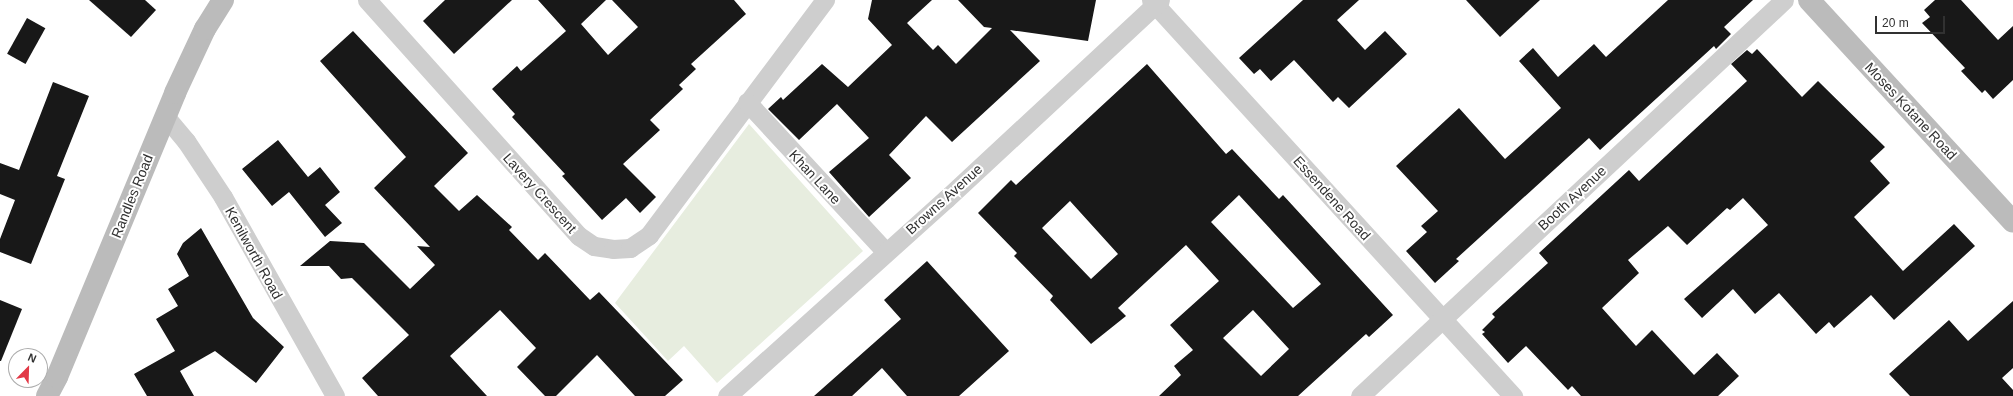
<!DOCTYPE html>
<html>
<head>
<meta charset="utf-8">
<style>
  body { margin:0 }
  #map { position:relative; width:2013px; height:396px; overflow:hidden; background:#fff; font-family:Helvetica,sans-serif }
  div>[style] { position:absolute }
  .green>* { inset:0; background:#e7eddf }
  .building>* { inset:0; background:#181818; transform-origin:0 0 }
  .street>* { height:19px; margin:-9.5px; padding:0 9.5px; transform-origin:9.5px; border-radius:9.5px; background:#cecece }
  .secondary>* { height:22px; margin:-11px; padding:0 11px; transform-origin:11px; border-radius:11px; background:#bbb }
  span { translate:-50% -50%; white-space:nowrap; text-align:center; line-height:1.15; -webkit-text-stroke:4px #fff; paint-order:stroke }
  .street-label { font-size:14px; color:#313131 }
  .north { position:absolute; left:8px; top:348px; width:40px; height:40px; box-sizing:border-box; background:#fff; border:1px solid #adadad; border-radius:50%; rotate:23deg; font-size:11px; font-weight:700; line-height:16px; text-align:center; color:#313131 }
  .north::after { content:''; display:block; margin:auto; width:14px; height:18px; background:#e23846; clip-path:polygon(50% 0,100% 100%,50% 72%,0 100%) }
  .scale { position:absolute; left:1875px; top:16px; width:70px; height:18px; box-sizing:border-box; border:2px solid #313131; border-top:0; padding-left:5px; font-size:12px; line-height:14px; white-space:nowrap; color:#313131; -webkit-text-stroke:3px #fff; paint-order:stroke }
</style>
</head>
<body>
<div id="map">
  <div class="green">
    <div style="clip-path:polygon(749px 124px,863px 251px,717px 383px,684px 346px,668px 361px,615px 303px)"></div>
  </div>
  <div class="building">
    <div style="clip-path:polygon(89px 0,145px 0,156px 10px,131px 37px)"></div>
    <div style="clip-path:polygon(445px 0,512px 0,454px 54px,423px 21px)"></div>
    <div style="clip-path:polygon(538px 0,606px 0,581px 24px,608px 55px,638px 27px,612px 0,734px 0,746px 14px,691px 64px,696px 69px,679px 85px,683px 89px,650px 120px,660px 130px,623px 164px,656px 197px,640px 213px,626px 198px,602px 220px,562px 176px,565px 174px,512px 117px,515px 114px,492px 89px,517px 66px,521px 71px,566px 31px)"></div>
    <div style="clip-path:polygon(872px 0,932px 0,907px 23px,933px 50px,938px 45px,956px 64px,992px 28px,984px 27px,958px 0,1096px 0,1088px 41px,1010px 30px,1040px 61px,952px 142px,926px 116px,889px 155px,911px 178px,869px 217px,829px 172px,869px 138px,837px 104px,799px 140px,768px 109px,781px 97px,783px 100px,822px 64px,848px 87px,892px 45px,868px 19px)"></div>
    <div style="clip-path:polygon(1303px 0,1359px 0,1337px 20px,1365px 50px,1385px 31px,1407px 54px,1349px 108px,1338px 97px,1333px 102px,1294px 60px,1271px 81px,1260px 69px,1254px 74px,1239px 58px)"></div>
    <div style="clip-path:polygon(1466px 0,1540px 0,1500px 37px)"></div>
    <div style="clip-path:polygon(1668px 0,1753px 0,1724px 27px,1731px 34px,1716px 49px,1714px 46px,1600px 150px,1589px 138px,1456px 259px,1459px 261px,1435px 283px,1406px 251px,1427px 232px,1421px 226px,1438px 211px,1396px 166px,1459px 108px,1505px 159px,1561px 108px,1519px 61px,1533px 48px,1558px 77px,1594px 44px,1606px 57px)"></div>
    <div style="clip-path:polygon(1935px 0,1961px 0,1998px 40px,2013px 26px,2013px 80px,1993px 99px,1985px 90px,1982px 93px,1961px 71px,1965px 68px,1922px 23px,1930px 17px,1924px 10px)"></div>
    <div style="left:27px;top:18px;width:21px;height:41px;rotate:29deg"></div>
    <div style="clip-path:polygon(353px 31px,468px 153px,434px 186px,459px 211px,477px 195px,512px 227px,509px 230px,538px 260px,545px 253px,590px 300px,599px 292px,683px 380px,665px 396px,635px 396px,597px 355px,556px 396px,545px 396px,517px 367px,536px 348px,500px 310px,450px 356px,487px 396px,378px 396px,362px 378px,409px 335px,352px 278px,341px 279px,329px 266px,300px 266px,330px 241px,364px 243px,410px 289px,435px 265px,417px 246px,430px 247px,374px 188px,406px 157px,320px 61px)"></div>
    <div style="clip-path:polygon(1757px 49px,1802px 97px,1818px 81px,1885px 147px,1870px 161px,1890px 183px,1854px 217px,1903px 271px,1954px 224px,1975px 246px,1894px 320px,1871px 295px,1834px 328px,1829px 322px,1816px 334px,1779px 293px,1755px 314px,1733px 289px,1702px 318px,1684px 299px,1768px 225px,1743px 198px,1730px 210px,1727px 208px,1687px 245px,1668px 226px,1628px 260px,1639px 273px,1602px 308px,1636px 346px,1652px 330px,1694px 375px,1717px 353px,1739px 376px,1718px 396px,1581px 396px,1572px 386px,1568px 390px,1526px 346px,1508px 363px,1482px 334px,1485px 332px,1482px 330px,1495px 317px,1492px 314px,1548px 263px,1539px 253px,1629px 170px,1639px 181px,1747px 81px,1731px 64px,1747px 50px,1752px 54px)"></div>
    <div style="clip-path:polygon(evenodd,1147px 64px,1226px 154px,1232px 149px,1279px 199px,1283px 195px,1393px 315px,1369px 337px,1366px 334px,1298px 396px,1159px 396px,1181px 375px,1174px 366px,1193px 350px,1170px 325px,1219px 281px,1186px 245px,1118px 308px,1126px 316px,1091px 344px,1050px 300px,1053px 296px,1014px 256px,1017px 253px,978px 213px,1011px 180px,1016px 185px,1147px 64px,1239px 195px,1321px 284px,1293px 308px,1211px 222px,1239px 195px,1147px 64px,1070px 201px,1118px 254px,1091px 279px,1042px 228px,1070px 201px,1147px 64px,1253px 310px,1289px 349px,1261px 376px,1223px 338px,1253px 310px)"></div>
    <div style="clip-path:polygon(53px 82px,89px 96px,57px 176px,65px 179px,31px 264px,0 252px,0 239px,15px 200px,0 194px,0 163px,19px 170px)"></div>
    <div style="clip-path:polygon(278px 140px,308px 177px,320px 167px,340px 192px,325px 205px,342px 223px,325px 237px,289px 192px,272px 206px,242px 169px)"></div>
    <div style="clip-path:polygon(201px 228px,253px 318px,284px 347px,256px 383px,215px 351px,180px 371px,194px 396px,147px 396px,134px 374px,175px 351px,156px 319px,178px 306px,168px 289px,189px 276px,177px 254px,183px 243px)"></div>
    <div style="clip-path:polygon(927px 261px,1009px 351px,959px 396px,907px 396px,882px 368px,852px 396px,814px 396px,901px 319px,884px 300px)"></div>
    <div style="clip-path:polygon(0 300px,22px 309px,1px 361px,0 361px)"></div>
    <div style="clip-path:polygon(2013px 301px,2013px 368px,2002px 378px,2013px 390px,2013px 396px,1910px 396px,1889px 374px,1949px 320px,1968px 341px)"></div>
  </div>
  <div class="street">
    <div style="left:367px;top:0;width:317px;rotate:48.1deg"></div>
    <div style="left:579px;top:236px;width:18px;rotate:34deg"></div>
    <div style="left:594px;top:246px;width:19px;rotate:9deg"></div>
    <div style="left:613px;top:249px;width:17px;rotate:-3deg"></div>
    <div style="left:630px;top:248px;width:23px;rotate:-34deg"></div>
    <div style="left:649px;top:235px;width:294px;rotate:-53.2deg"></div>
    <div style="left:1151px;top:0;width:537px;rotate:47.57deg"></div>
    <div style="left:747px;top:102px;width:203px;rotate:47.2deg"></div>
    <div style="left:165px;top:116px;width:33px;rotate:50deg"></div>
    <div style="left:186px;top:141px;width:67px;rotate:56.5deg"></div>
    <div style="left:223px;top:197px;width:228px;rotate:60.6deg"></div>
    <div style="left:727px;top:396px;width:295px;rotate:-42deg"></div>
    <div style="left:946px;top:199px;width:292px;rotate:-42.9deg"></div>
    <div style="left:1360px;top:396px;width:580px;rotate:-43.04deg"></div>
  </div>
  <div class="secondary">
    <div style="left:1809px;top:0;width:301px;rotate:47.4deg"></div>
    <div style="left:47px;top:396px;width:21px;rotate:-62deg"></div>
    <div style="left:57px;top:377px;width:308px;rotate:-67.4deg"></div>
    <div style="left:175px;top:93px;width:71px;rotate:-64.9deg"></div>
    <div style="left:205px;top:29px;width:34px;rotate:-58deg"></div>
  </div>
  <div class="street-label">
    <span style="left:1911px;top:111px;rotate:47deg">Moses Kotane Road</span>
    <span style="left:815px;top:177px;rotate:47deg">Khan Lane</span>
    <span style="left:540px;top:193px;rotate:48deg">Lavery Crescent</span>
    <span style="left:132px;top:196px;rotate:-68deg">Randles Road</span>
    <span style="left:1332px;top:198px;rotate:48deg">Essendene Road</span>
    <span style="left:1572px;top:198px;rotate:-43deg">Booth Avenue</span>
    <span style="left:944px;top:199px;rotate:-42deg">Browns Avenue</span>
    <span style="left:254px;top:253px;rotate:61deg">Kenilworth Road</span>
  </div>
  <div class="north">N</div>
  <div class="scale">20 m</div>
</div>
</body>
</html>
